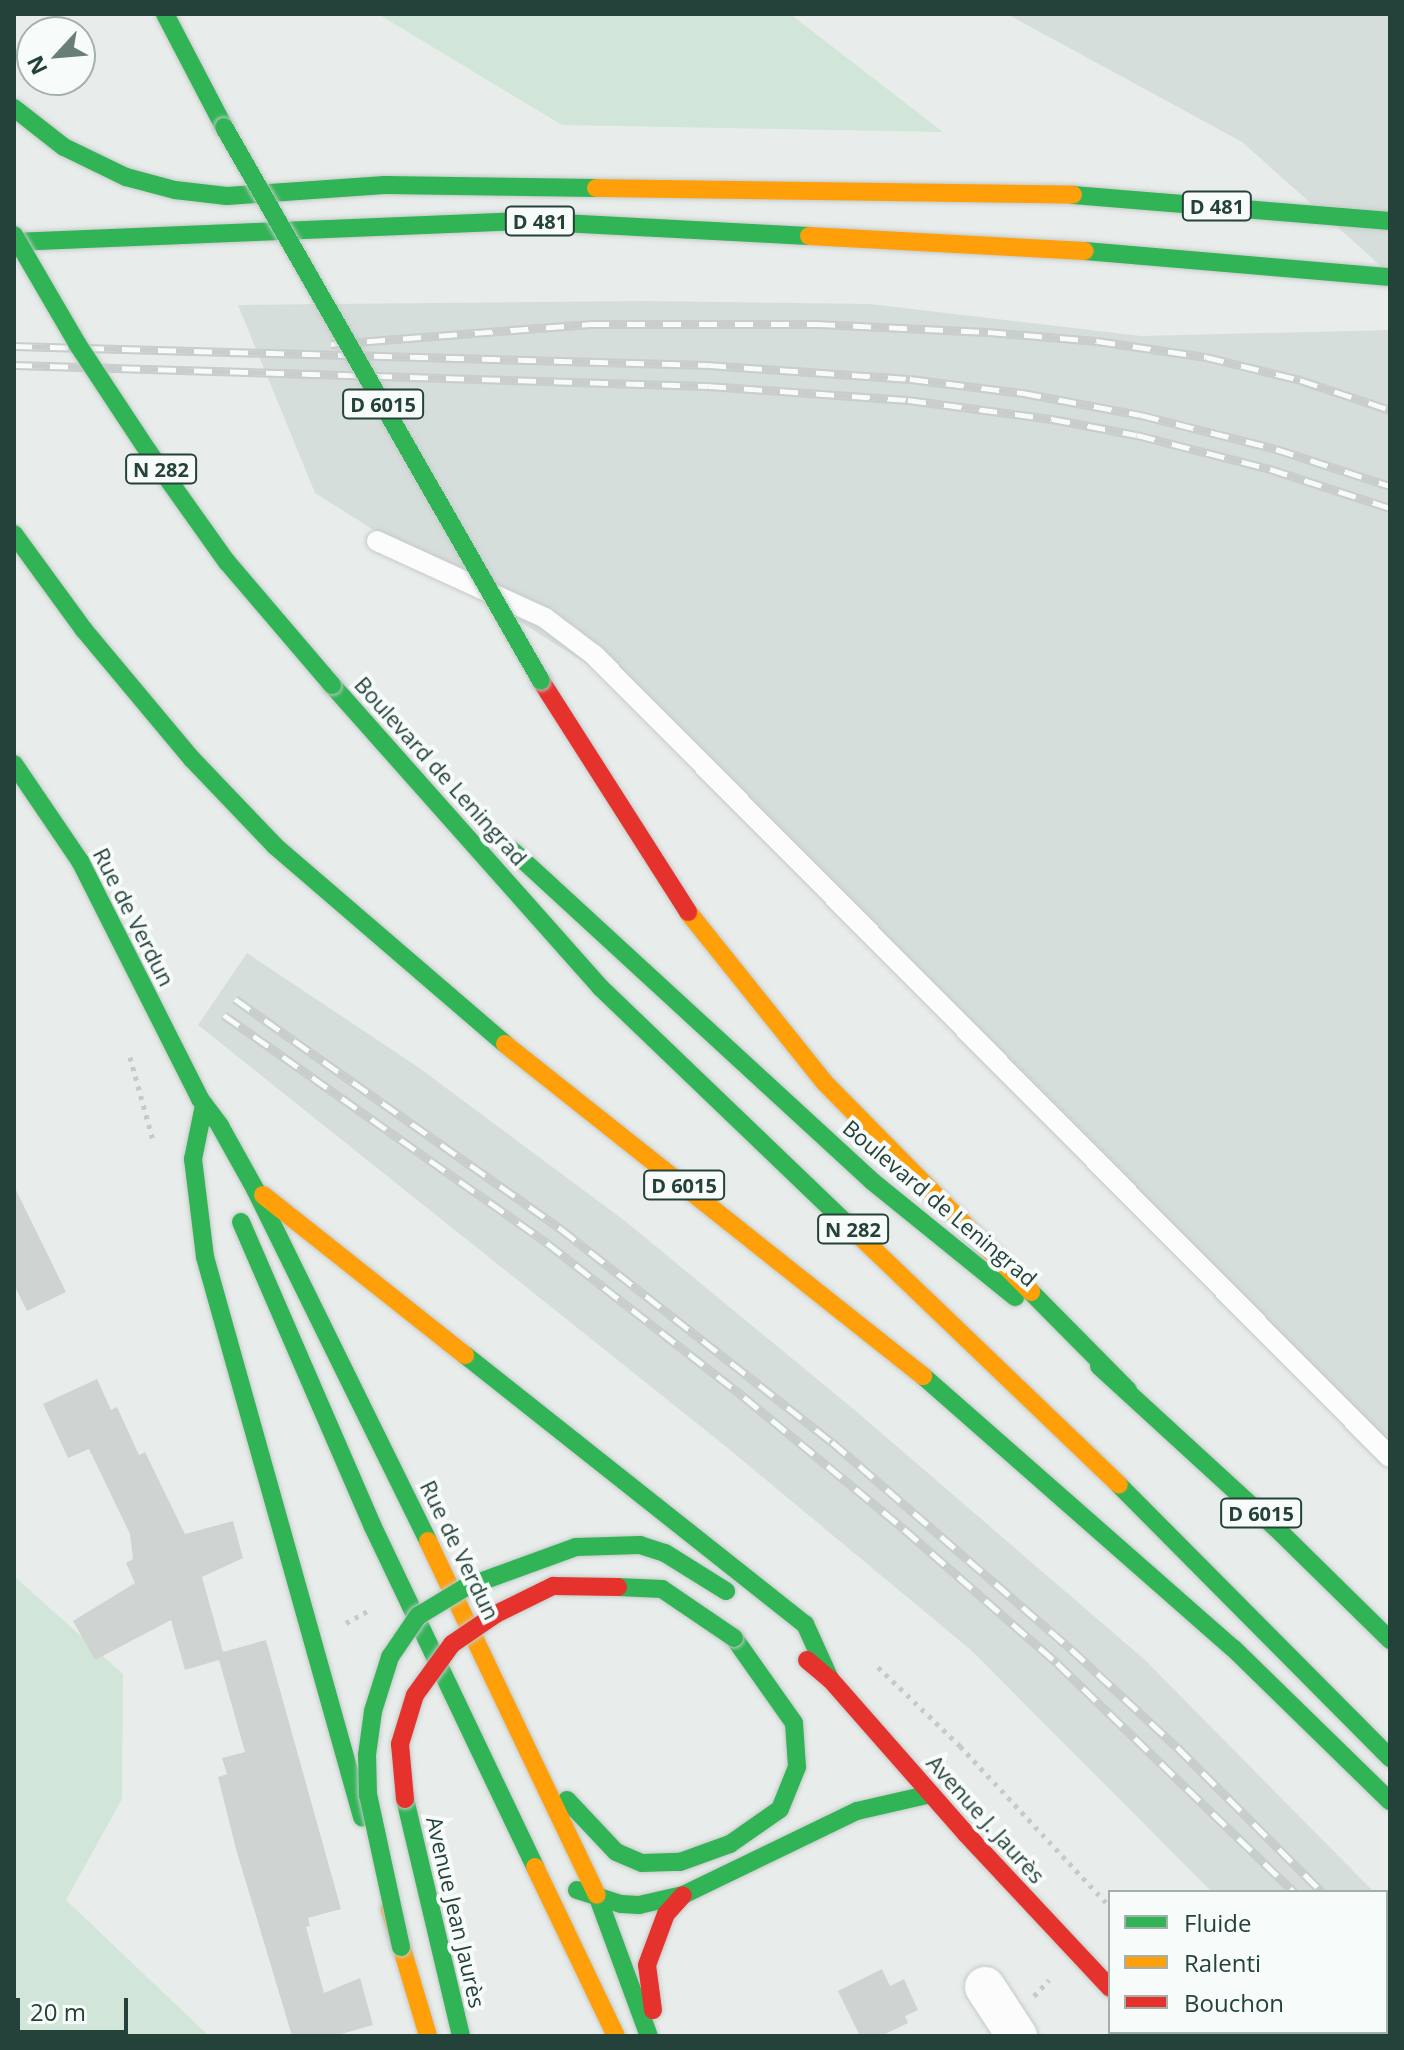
<!DOCTYPE html>
<html>
<head>
<meta charset="utf-8">
<style>
  body { margin:0 }
  #map { position:relative; width:1404px; height:2050px; overflow:hidden; background:#e8edeb; font-family:"Open Sans",sans-serif }
  div>[style] { position:absolute }
  .built>* { inset:0; background:#d6dedb }
  .green>* { inset:0; background:#d1e6d8 }
  .building>* { inset:0; background:#cfd4d2 }
  .path>* { height:5px; margin-top:-2.5px; transform-origin:0; background:repeating-linear-gradient(90deg,#c3ccca 0 4px,transparent 0 10px) }
  .roads { filter:drop-shadow(0 0 2px #c5cac8) drop-shadow(0 0 2px #c5cac8) }
  .lane>* { height:20px; margin:-10px; padding:0 10px; transform-origin:10px; border-radius:10px; background:#fcfcfc }
  .street>* { height:40px; margin:-20px; padding:0 20px; transform-origin:20px; border-radius:20px; background:#fcfcfc }
  .fast>* { height:18px; margin:-9px; padding:0 9px; transform-origin:9px; border-radius:9px; background:#30b455 }
  .slow>* { height:18px; margin:-9px; padding:0 9px; transform-origin:9px; border-radius:9px; background:#ff9f0a }
  .jam>* { height:18px; margin:-9px; padding:0 9px; transform-origin:9px; border-radius:9px; background:#e5322d }
  .rail>* { height:9px; margin-top:-4.5px; transform-origin:0; background:repeating-linear-gradient(90deg,#f7fbf9 0 18px,#c9cdcc 0 36px); box-sizing:border-box; border-block:2px solid #c9cdcc }
  .bridges { filter:drop-shadow(0 0 2px #c3cbc8) drop-shadow(0 0 2px #c3cbc8) }
  .fast-bridge>* { height:18px; margin:-9px; padding:0 9px; transform-origin:9px; border-radius:9px; background:#30b455 }
  .jam-bridge>* { height:18px; margin:-9px; padding:0 9px; transform-origin:9px; border-radius:9px; background:#e5322d }
  span { translate:-50% -50%; white-space:nowrap; text-align:center; line-height:1.15; -webkit-text-stroke:8px #f7fbf9; paint-order:stroke }
  .shield-label span { padding:2px 6px; background:#f7fbf9; border:2px solid; border-radius:6px; -webkit-text-stroke-width:0 }
  .shield-label { font-size:20px; color:#24423a; font-weight:700 }
  .street-label { font-size:22px; color:#24423a }
  .frame { position:absolute; inset:0; border:16px solid #24423a; pointer-events:none }
  .legend { position:absolute; left:1108px; top:1890px; width:280px; height:144px; box-sizing:border-box; background:#f7fbf9; border:2px solid #a3b1ad; margin:0; padding:10px 14px; list-style:none; font-size:24px; color:#24423a }
  .legend li { display:flex; align-items:center; gap:16px; height:40px }
  .legend b { width:40px; border:2px solid #a3b1ad }
  .north { position:absolute; left:16px; top:16px; width:80px; height:80px; box-sizing:border-box; background:#f7fbf9; border:2px solid #a3b1ad; border-radius:50%; rotate:244deg; font-size:22px; font-weight:700; line-height:32px; text-align:center; color:#24423a }
  .north::after { content:''; display:block; margin:auto; width:28px; height:36px; background:#697e78; clip-path:polygon(50% 0,100% 100%,50% 72%,0 100%) }
  .scale { position:absolute; left:16px; top:1998px; width:112px; height:36px; box-sizing:border-box; border:4px solid #24423a; border-top:0; padding-left:10px; font-size:24px; line-height:28px; white-space:nowrap; color:#24423a; -webkit-text-stroke:6px #f7fbf9; paint-order:stroke }
</style>
</head>
<body>
<div id="map">
  <div class="built">
    <div style="clip-path:polygon(1007px 14px,1390px 14px,1390px 274px,1242px 142px)"></div>
    <div style="clip-path:polygon(645px 301px,870px 304px,1141px 336px,1390px 330px,1390px 1458px,592px 667px,315px 493px,238px 305px)"></div>
    <div style="clip-path:polygon(247px 953px,418px 1067px,625px 1221px,857px 1412px,1145px 1660px,1374px 1892px,1212px 1892px,972px 1651px,724px 1445px,198px 1025px)"></div>
    <div style="clip-path:polygon(1386px 1904px,1390px 1908px,1390px 2036px,1351px 2036px,1347px 2032px,1386px 2032px)"></div>
  </div>
  <div class="green">
    <div style="clip-path:polygon(378px 14px,790px 14px,943px 132px,562px 125px)"></div>
    <div style="clip-path:polygon(14px 1576px,123px 1674px,122px 1799px,66px 1900px,209px 2036px,14px 2036px)"></div>
  </div>
  <div class="building">
    <div style="clip-path:polygon(14px 1186px,66px 1292px,27px 1311px,14px 1285px)"></div>
    <div style="clip-path:polygon(97px 1379px,111px 1410px,117px 1407px,139px 1455px,145px 1452px,185px 1534px,233px 1521px,243px 1558px,202px 1577px,223px 1652px,266px 1640px,341px 1909px,308px 1918px,310px 1926px,306px 1927px,324px 1993px,360px 1978px,373px 2025px,334px 2036px,292px 2036px,236px 1849px,218px 1777px,227px 1774px,222px 1758px,245px 1752px,219px 1660px,185px 1670px,171px 1620px,95px 1660px,73px 1621px,135px 1583px,126px 1563px,133px 1559px,130px 1534px,89px 1449px,68px 1458px,43px 1404px)"></div>
    <div style="clip-path:polygon(882px 1969px,890px 1986px,904px 1979px,918px 2010px,905px 2016px,908px 2023px,881px 2036px,860px 2036px,838px 1991px)"></div>
  </div>
  <div class="path">
    <div style="left:130px;top:1057px;width:90px;rotate:74.6deg"></div>
    <div style="left:346px;top:1623px;width:26px;rotate:-29deg"></div>
    <div style="left:878px;top:1667px;width:114px;rotate:43.9deg"></div>
    <div style="left:960px;top:1746px;width:220px;rotate:47deg"></div>
    <div style="left:1034px;top:1996px;width:22px;rotate:-47deg"></div>
    <div style="left:1240px;top:2032px;width:14px;rotate:17deg"></div>
  </div>
  <div class="roads">
    <div class="lane">
      <div style="left:377px;top:541px;width:185px;rotate:24.6deg"></div>
      <div style="left:545px;top:618px;width:61px;rotate:37.1deg"></div>
      <div style="left:594px;top:655px;width:1130px;rotate:45.22deg"></div>
    </div>
    <div class="street">
      <div style="left:985px;top:1987px;width:59px;rotate:56.9deg"></div>
    </div>
    <div class="fast">
      <div style="left:165px;top:14px;width:127px;rotate:62.4deg"></div>
      <div style="left:14px;top:108px;width:63px;rotate:38deg"></div>
      <div style="left:64px;top:147px;width:69px;rotate:25.8deg"></div>
      <div style="left:126px;top:177px;width:51px;rotate:14.9deg"></div>
      <div style="left:175px;top:190px;width:52px;rotate:6.6deg"></div>
      <div style="left:227px;top:196px;width:158px;rotate:-4deg"></div>
      <div style="left:385px;top:185px;width:211px;rotate:0.8deg"></div>
      <div style="left:1073px;top:195px;width:318px;rotate:4.7deg"></div>
      <div style="left:14px;top:242px;width:510px;rotate:-2.36deg"></div>
      <div style="left:524px;top:221px;width:285px;rotate:3deg"></div>
      <div style="left:1085px;top:251px;width:306px;rotate:4.9deg"></div>
      <div style="left:14px;top:534px;width:119px;rotate:53.9deg"></div>
      <div style="left:84px;top:630px;width:168px;rotate:50.1deg"></div>
      <div style="left:192px;top:759px;width:120px;rotate:46.3deg"></div>
      <div style="left:275px;top:846px;width:303px;rotate:40.7deg"></div>
      <div style="left:332px;top:685px;width:405px;rotate:48.4deg"></div>
      <div style="left:601px;top:988px;width:339px;rotate:43.8deg"></div>
      <div style="left:14px;top:764px;width:117px;rotate:55.8deg"></div>
      <div style="left:80px;top:861px;width:267px;rotate:63.2deg"></div>
      <div style="left:200px;top:1099px;width:34px;rotate:53deg"></div>
      <div style="left:220px;top:1126px;width:72px;rotate:60.9deg"></div>
      <div style="left:255px;top:1189px;width:392px;rotate:63.8deg"></div>
      <div style="left:513px;top:851px;width:489px;rotate:42.6deg"></div>
      <div style="left:873px;top:1182px;width:183px;rotate:39deg"></div>
      <div style="left:203px;top:1110px;width:50px;rotate:101.5deg"></div>
      <div style="left:193px;top:1159px;width:99px;rotate:83deg"></div>
      <div style="left:205px;top:1257px;width:582px;rotate:74.34deg"></div>
      <div style="left:241px;top:1222px;width:332px;rotate:66.6deg"></div>
      <div style="left:373px;top:1527px;width:377px;rotate:64.5deg"></div>
      <div style="left:1031px;top:1292px;width:138px;rotate:45.3deg"></div>
      <div style="left:465px;top:1355px;width:434px;rotate:38.4deg"></div>
      <div style="left:805px;top:1624px;width:60px;rotate:65.6deg"></div>
      <div style="left:1099px;top:1366px;width:240px;rotate:42.5deg"></div>
      <div style="left:1276px;top:1528px;width:160px;rotate:44.5deg"></div>
      <div style="left:923px;top:1376px;width:412px;rotate:41.3deg"></div>
      <div style="left:1233px;top:1648px;width:219px;rotate:44.3deg"></div>
      <div style="left:1119px;top:1485px;width:385px;rotate:45.2deg"></div>
      <div style="left:405px;top:1799px;width:244px;rotate:76.7deg"></div>
      <div style="left:567px;top:1800px;width:71px;rotate:46.7deg"></div>
      <div style="left:616px;top:1852px;width:28px;rotate:23deg"></div>
      <div style="left:642px;top:1863px;width:38px;rotate:-2deg"></div>
      <div style="left:680px;top:1862px;width:53px;rotate:-19.8deg"></div>
      <div style="left:730px;top:1844px;width:61px;rotate:-35deg"></div>
      <div style="left:780px;top:1809px;width:45px;rotate:-68deg"></div>
      <div style="left:797px;top:1767px;width:44px;rotate:-93.9deg"></div>
      <div style="left:794px;top:1723px;width:104px;rotate:-125.2deg"></div>
      <div style="left:577px;top:1890px;width:46px;rotate:17.7deg"></div>
      <div style="left:621px;top:1904px;width:18px;rotate:3deg"></div>
      <div style="left:639px;top:1905px;width:45px;rotate:-12.8deg"></div>
      <div style="left:683px;top:1895px;width:193px;rotate:-25.8deg"></div>
      <div style="left:857px;top:1811px;width:76px;rotate:-12.9deg"></div>
      <div style="left:597px;top:1895px;width:150px;rotate:69.8deg"></div>
      <div style="left:1151px;top:2032px;width:6px;rotate:45deg"></div>
    </div>
    <div class="slow">
      <div style="left:596px;top:188px;width:477px;rotate:0.8deg"></div>
      <div style="left:809px;top:236px;width:276px;rotate:3.1deg"></div>
      <div style="left:688px;top:912px;width:218px;rotate:51.3deg"></div>
      <div style="left:824px;top:1082px;width:295px;rotate:45.4deg"></div>
      <div style="left:505px;top:1044px;width:534px;rotate:38.46deg"></div>
      <div style="left:263px;top:1195px;width:258px;rotate:38.4deg"></div>
      <div style="left:846px;top:1223px;width:378px;rotate:43.8deg"></div>
      <div style="left:428px;top:1541px;width:392px;rotate:64.5deg"></div>
      <div style="left:535px;top:1867px;width:187px;rotate:64.4deg"></div>
      <div style="left:390px;top:1909px;width:133px;rotate:73.3deg"></div>
    </div>
    <div class="jam">
      <div style="left:541px;top:681px;width:274px;rotate:57.5deg"></div>
      <div style="left:807px;top:1660px;width:30px;rotate:40deg"></div>
      <div style="left:830px;top:1679px;width:206px;rotate:48.7deg"></div>
      <div style="left:966px;top:1834px;width:211px;rotate:46.9deg"></div>
      <div style="left:653px;top:2010px;width:45px;rotate:-97.6deg"></div>
      <div style="left:647px;top:1965px;width:54px;rotate:-69.6deg"></div>
      <div style="left:666px;top:1914px;width:25px;rotate:-48deg"></div>
    </div>
  </div>
  <div class="rail">
    <div style="left:331px;top:344px;width:261px;rotate:-4.4deg"></div>
    <div style="left:591px;top:324px;width:226px"></div>
    <div style="left:817px;top:324px;width:171px;rotate:2.7deg"></div>
    <div style="left:988px;top:332px;width:109px;rotate:4.7deg"></div>
    <div style="left:1097px;top:341px;width:110px;rotate:8.4deg"></div>
    <div style="left:1206px;top:357px;width:97px;rotate:13.7deg"></div>
    <div style="left:1300px;top:380px;width:95px;rotate:18.4deg"></div>
    <div style="left:14px;top:346px;width:694px;rotate:1.57deg"></div>
    <div style="left:708px;top:365px;width:202px;rotate:4deg"></div>
    <div style="left:910px;top:379px;width:114px;rotate:7.1deg"></div>
    <div style="left:1023px;top:393px;width:120px;rotate:10.6deg"></div>
    <div style="left:1141px;top:415px;width:139px;rotate:14.1deg"></div>
    <div style="left:1276px;top:449px;width:120px;rotate:18deg"></div>
    <div style="left:14px;top:365px;width:694px;rotate:1.73deg"></div>
    <div style="left:708px;top:386px;width:200px;rotate:4deg"></div>
    <div style="left:908px;top:400px;width:145px;rotate:7.5deg"></div>
    <div style="left:1052px;top:419px;width:86px;rotate:10.7deg"></div>
    <div style="left:1137px;top:435px;width:137px;rotate:14.3deg"></div>
    <div style="left:1270px;top:469px;width:126px;rotate:18deg"></div>
    <div style="left:235px;top:999px;width:399px;rotate:35.2deg"></div>
    <div style="left:561px;top:1229px;width:345px;rotate:38.2deg"></div>
    <div style="left:832px;top:1442px;width:316px;rotate:40.9deg"></div>
    <div style="left:1071px;top:1649px;width:144px;rotate:42.8deg"></div>
    <div style="left:1177px;top:1747px;width:205px;rotate:45deg"></div>
    <div style="left:224px;top:1015px;width:395px;rotate:35.2deg"></div>
    <div style="left:547px;top:1243px;width:250px;rotate:38deg"></div>
    <div style="left:744px;top:1397px;width:207px;rotate:39.5deg"></div>
    <div style="left:904px;top:1529px;width:203px;rotate:41.2deg"></div>
    <div style="left:1057px;top:1663px;width:330px;rotate:44deg"></div>
    <div style="left:1386px;top:1957px;width:6px;rotate:45deg"></div>
    <div style="left:1386px;top:1987px;width:6px;rotate:45deg"></div>
  </div>
  <div class="bridges">
    <div class="fast-bridge">
      <div style="left:224px;top:127px;width:638px;rotate:60.22deg"></div>
      <div style="left:14px;top:235px;width:127px;rotate:59.8deg"></div>
      <div style="left:78px;top:345px;width:127px;rotate:56.6deg"></div>
      <div style="left:148px;top:451px;width:136px;rotate:54.6deg"></div>
      <div style="left:227px;top:562px;width:162px;rotate:49.5deg"></div>
      <div style="left:618px;top:1587px;width:44px;rotate:2.6deg"></div>
      <div style="left:662px;top:1589px;width:87px;rotate:34.2deg"></div>
      <div style="left:401px;top:1947px;width:156px;rotate:-102.2deg"></div>
      <div style="left:368px;top:1795px;width:40px;rotate:-91.4deg"></div>
      <div style="left:367px;top:1755px;width:44px;rotate:-82.2deg"></div>
      <div style="left:373px;top:1711px;width:57px;rotate:-72.5deg"></div>
      <div style="left:390px;top:1657px;width:50px;rotate:-55.7deg"></div>
      <div style="left:418px;top:1616px;width:56px;rotate:-31.1deg"></div>
      <div style="left:466px;top:1587px;width:117px;rotate:-20deg"></div>
      <div style="left:576px;top:1547px;width:64px;rotate:-1.8deg"></div>
      <div style="left:640px;top:1545px;width:26px;rotate:18deg"></div>
      <div style="left:665px;top:1553px;width:72px;rotate:31.9deg"></div>
    </div>
    <div class="jam-bridge">
      <div style="left:405px;top:1799px;width:55px;rotate:-95.2deg"></div>
      <div style="left:400px;top:1744px;width:51px;rotate:-73deg"></div>
      <div style="left:415px;top:1695px;width:63px;rotate:-54deg"></div>
      <div style="left:452px;top:1644px;width:53px;rotate:-34.3deg"></div>
      <div style="left:496px;top:1614px;width:64px;rotate:-26.2deg"></div>
      <div style="left:553px;top:1586px;width:65px;rotate:0.9deg"></div>
    </div>
  </div>
  <div class="shield-label">
    <span style="left:1217px;top:206px">D 481</span>
    <span style="left:540px;top:221px">D 481</span>
    <span style="left:383px;top:404px">D 6015</span>
    <span style="left:161px;top:469px">N 282</span>
    <span style="left:684px;top:1185px">D 6015</span>
    <span style="left:853px;top:1229px">N 282</span>
    <span style="left:1261px;top:1513px">D 6015</span>
  </div>
  <div class="street-label">
    <span style="left:441px;top:771px;rotate:48deg">Boulevard de Leningrad</span>
    <span style="left:134px;top:917px;rotate:63deg">Rue de Verdun</span>
    <span style="left:940px;top:1203px;rotate:40deg">Boulevard de Leningrad</span>
    <span style="left:460px;top:1550px;rotate:64deg">Rue de Verdun</span>
    <span style="left:986px;top:1819px;rotate:48deg">Avenue J. Jaurès</span>
    <span style="left:456px;top:1912px;rotate:77deg">Avenue Jean Jaurès</span>
  </div>
  <div class="frame"></div>
  <ul class="legend">
  <li><b style="height:10px;background:#30b455"></b>Fluide</li>
  <li><b style="height:10px;background:#ff9f0a"></b>Ralenti</li>
  <li><b style="height:10px;background:#e5322d"></b>Bouchon</li>
  </ul>
  <div class="north">N</div>
  <div class="scale">20 m</div>
</div>
</body>
</html>
